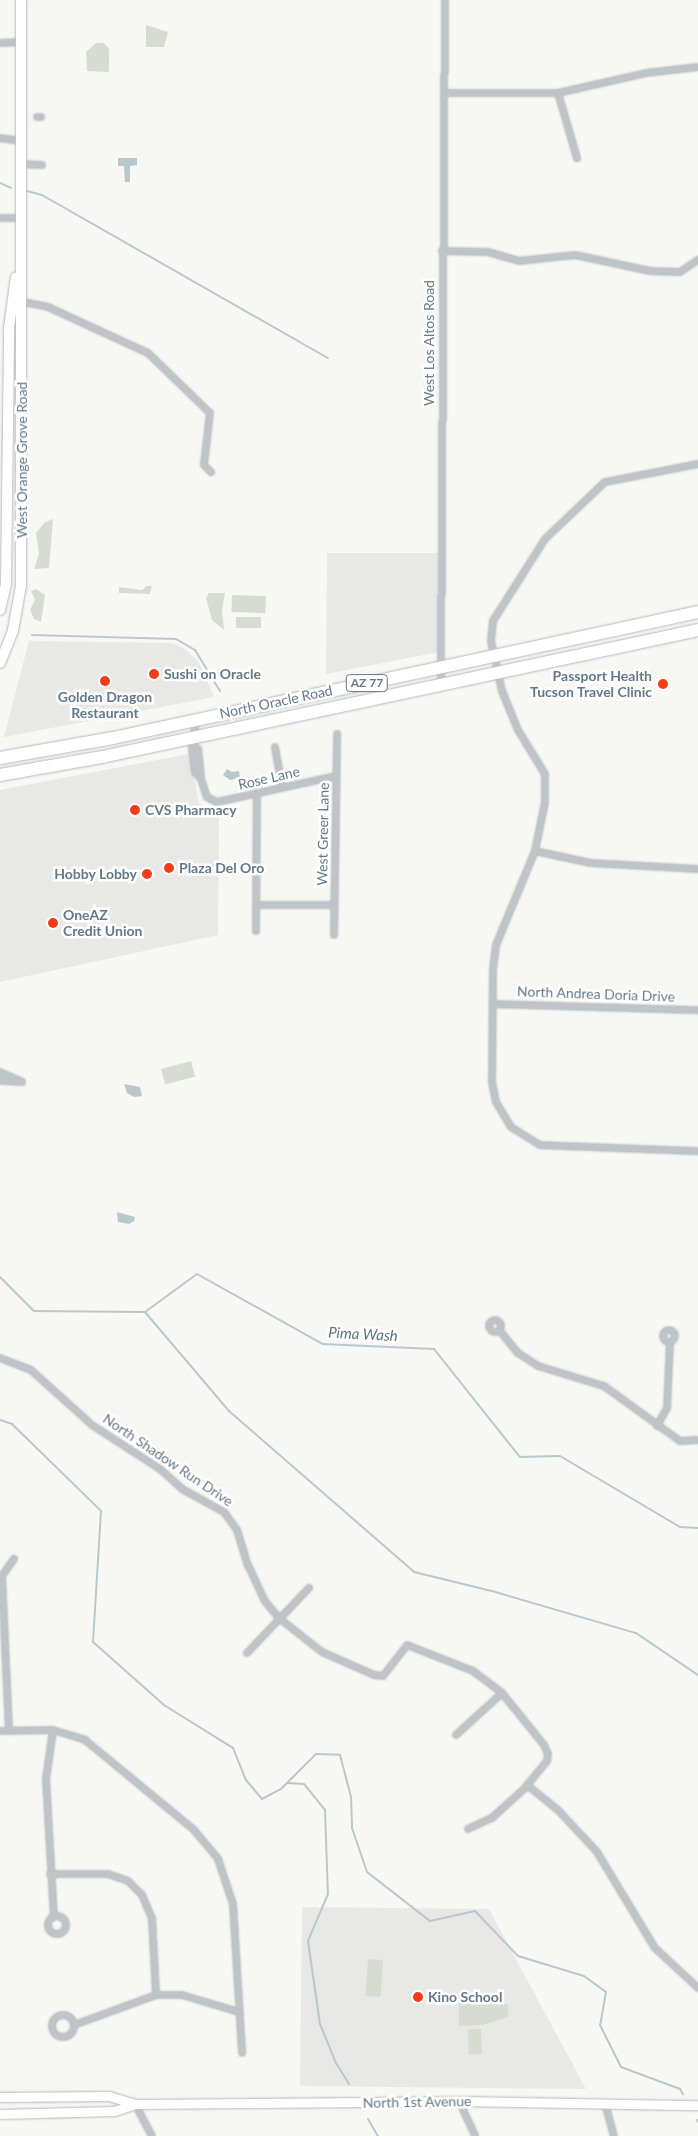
<!DOCTYPE html>
<html>
<head>
<meta charset="utf-8">
<style>
  body { margin:0 }
  #map { position:relative; width:698px; height:2136px; overflow:hidden; background:#f7f7f3; font-family:Lato,sans-serif }
  div>[style] { position:absolute }
  .built>* { inset:0; background:#e8e8e7 }
  .green>* { inset:0; background:#d7dcd2; transform-origin:0 0 }
  .water>* { inset:0; background:#b9c8cc }
  .stream>* { height:2px; margin:-1px; padding:0 1px; transform-origin:1px; border-radius:1px; background:#b9c8cc }
  .roads { filter:drop-shadow(0 0 1px #b3babf) drop-shadow(0 0 1px #b3babf) }
  .street>* { height:6px; margin:-3px; padding:0 3px; transform-origin:3px; border-radius:3px; background:#bfc4c8 }
  .street>.ring { margin:-3px; padding:0; box-sizing:content-box; background:none; border:6px solid #bfc4c8; border-radius:50% }
  .secondary>* { height:9px; margin:-4.5px; padding:0 4.5px; transform-origin:4.5px; border-radius:4.5px; background:#fff }
  .primary>* { height:10px; margin:-5px; padding:0 5px; transform-origin:5px; border-radius:5px; background:#fff }
  .highway>* { height:12px; margin:-6px; padding:0 6px; transform-origin:6px; border-radius:6px; background:#fff }
  .dots>* { width:14px; height:14px; translate:-50% -50%; box-sizing:border-box; border:2px solid #fff; border-radius:50% }
  span { translate:-50% -50%; white-space:nowrap; text-align:center; line-height:1.15; -webkit-text-stroke:5px #fff; paint-order:stroke }
  .shield-label span { padding:1px 4px; background:#fff; border:1px solid; border-radius:4px; -webkit-text-stroke-width:0 }
  .shield-label { font-size:12px; color:#637987; font-weight:700 }
  .street-label { font-size:14px; color:#637987 }
  .poi-label { font-size:14px; color:#637987; font-weight:700 }
  .left { translate:0 -50%; text-align:left }
  .right { translate:-100% -50%; text-align:right }
  .water-label { font-size:15px; color:#5a767c; font-style:italic }
</style>
</head>
<body>
<div id="map">
  <div class="built">
    <div style="clip-path:polygon(327px 553px,444px 553px,444px 651px,326px 674px)"></div>
    <div style="clip-path:polygon(29px 641px,171px 643px,182px 647px,198px 661px,214px 697px,4px 737px)"></div>
    <div style="clip-path:polygon(189px 754px,199px 803px,207px 810px,219px 811px,218px 935px,0 982px,0 790px)"></div>
    <div style="clip-path:polygon(302px 1907px,489px 1909px,586px 2089px,300px 2086px)"></div>
  </div>
  <div class="green">
    <div style="clip-path:polygon(146px 25px,168px 32px,164px 47px,146px 47px)"></div>
    <div style="clip-path:polygon(96px 43px,104px 43px,109px 49px,109px 72px,87px 71px,86px 52px)"></div>
    <div style="clip-path:polygon(53px 519px,49px 568px,34px 569px,39px 554px,36px 533px,44px 523px)"></div>
    <div style="clip-path:polygon(147px 586px,152px 586px,150px 594px,119px 593px,119px 587px,142px 590px)"></div>
    <div style="clip-path:polygon(36px 589px,45px 595px,41px 622px,34px 619px,30px 610px,35px 600px,31px 591px)"></div>
    <div style="clip-path:polygon(209px 593px,225px 593px,222px 610px,224px 630px,212px 620px,206px 598px)"></div>
    <div style="left:232px;top:595px;width:34px;height:17px;rotate:2deg"></div>
    <div style="left:261px;top:617px;width:11px;height:25px;rotate:90deg"></div>
    <div style="left:191px;top:1061px;width:16px;height:31px;rotate:75deg"></div>
    <div style="left:368px;top:1959px;width:15px;height:37px;rotate:4deg"></div>
    <div style="clip-path:polygon(459px 1998px,487px 1998px,508px 2005px,508px 2017px,482px 2025px,459px 2026px)"></div>
    <div style="left:481px;top:2029px;width:25px;height:13px;rotate:88deg"></div>
  </div>
  <div class="water">
    <div style="clip-path:polygon(118px 158px,137px 158px,137px 165px,130px 166px,130px 182px,125px 182px,124px 166px,118px 166px)"></div>
    <div style="clip-path:polygon(227px 769px,232px 772px,239px 771px,240px 778px,230px 780px,223px 775px)"></div>
    <div style="clip-path:polygon(124px 1084px,140px 1087px,142px 1096px,134px 1097px,127px 1093px)"></div>
    <div style="clip-path:polygon(117px 1212px,135px 1217px,134px 1221px,129px 1224px,118px 1222px)"></div>
  </div>
  <div class="stream">
    <div style="left:0;top:183px;width:12px;rotate:24deg"></div>
    <div style="left:27px;top:191px;width:16px;rotate:15deg"></div>
    <div style="left:42px;top:195px;width:329px;rotate:29.7deg"></div>
    <div style="left:32px;top:635px;width:144px;rotate:1.6deg"></div>
    <div style="left:176px;top:639px;width:22px;rotate:30deg"></div>
    <div style="left:195px;top:650px;width:48px;rotate:58.6deg"></div>
    <div style="left:0;top:1277px;width:48px;rotate:45deg"></div>
    <div style="left:34px;top:1311px;width:111px;rotate:0.5deg"></div>
    <div style="left:145px;top:1312px;width:64px;rotate:-36.2deg"></div>
    <div style="left:197px;top:1274px;width:144px;rotate:29.1deg"></div>
    <div style="left:323px;top:1344px;width:111px;rotate:2.6deg"></div>
    <div style="left:434px;top:1349px;width:138px;rotate:51.5deg"></div>
    <div style="left:520px;top:1457px;width:40px;rotate:-1.4deg"></div>
    <div style="left:560px;top:1456px;width:139px;rotate:30.6deg"></div>
    <div style="left:680px;top:1527px;width:18px;rotate:3deg"></div>
    <div style="left:145px;top:1312px;width:130px;rotate:49.7deg"></div>
    <div style="left:229px;top:1411px;width:245px;rotate:41deg"></div>
    <div style="left:414px;top:1572px;width:80px;rotate:13.7deg"></div>
    <div style="left:492px;top:1591px;width:150px;rotate:16.3deg"></div>
    <div style="left:636px;top:1633px;width:75px;rotate:34.1deg"></div>
    <div style="left:0;top:1420px;width:13px;rotate:18deg"></div>
    <div style="left:12px;top:1424px;width:124px;rotate:44.3deg"></div>
    <div style="left:101px;top:1511px;width:131px;rotate:93.5deg"></div>
    <div style="left:93px;top:1642px;width:95px;rotate:41.6deg"></div>
    <div style="left:164px;top:1705px;width:81px;rotate:31.9deg"></div>
    <div style="left:233px;top:1748px;width:35px;rotate:68deg"></div>
    <div style="left:246px;top:1780px;width:25px;rotate:50deg"></div>
    <div style="left:262px;top:1799px;width:21px;rotate:-28deg"></div>
    <div style="left:281px;top:1789px;width:49px;rotate:-45deg"></div>
    <div style="left:316px;top:1754px;width:24px;rotate:2deg"></div>
    <div style="left:340px;top:1755px;width:43px;rotate:75.3deg"></div>
    <div style="left:351px;top:1797px;width:31px;rotate:88deg"></div>
    <div style="left:352px;top:1828px;width:46px;rotate:71.2deg"></div>
    <div style="left:367px;top:1872px;width:80px;rotate:37.9deg"></div>
    <div style="left:430px;top:1921px;width:46px;rotate:-12.5deg"></div>
    <div style="left:475px;top:1911px;width:62px;rotate:46.3deg"></div>
    <div style="left:518px;top:1956px;width:69px;rotate:16.9deg"></div>
    <div style="left:584px;top:1976px;width:27px;rotate:36deg"></div>
    <div style="left:606px;top:1992px;width:34px;rotate:100deg"></div>
    <div style="left:600px;top:2025px;width:47px;rotate:63.4deg"></div>
    <div style="left:621px;top:2067px;width:63px;rotate:20.4deg"></div>
    <div style="left:680px;top:2089px;width:6px;rotate:59deg"></div>
    <div style="left:288px;top:1783px;width:16px;rotate:4deg"></div>
    <div style="left:304px;top:1784px;width:33px;rotate:51deg"></div>
    <div style="left:325px;top:1810px;width:84px;rotate:88deg"></div>
    <div style="left:328px;top:1894px;width:51px;rotate:113.1deg"></div>
    <div style="left:308px;top:1941px;width:84px;rotate:81.8deg"></div>
    <div style="left:320px;top:2024px;width:42px;rotate:67.7deg"></div>
    <div style="left:336px;top:2063px;width:25px;rotate:58deg"></div>
    <div style="left:368px;top:2119px;width:20px;rotate:60deg"></div>
    <div style="left:697px;top:2120px;width:2px;rotate:63deg"></div>
  </div>
  <div class="roads">
    <div class="street">
      <div style="left:0;top:43px;width:21px;rotate:-3deg"></div>
      <div style="left:444px;top:93px;width:114px"></div>
      <div style="left:558px;top:93px;width:90px;rotate:-12.8deg"></div>
      <div style="left:646px;top:73px;width:52px;rotate:-6.6deg"></div>
      <div style="left:558px;top:93px;width:68px;rotate:73.7deg"></div>
      <div style="left:37px;top:117px;width:4px"></div>
      <div style="left:0;top:138px;width:21px;rotate:8deg"></div>
      <div style="left:21px;top:164px;width:21px;rotate:3deg"></div>
      <div style="left:0;top:218px;width:21px"></div>
      <div style="left:442px;top:251px;width:46px;rotate:1.2deg"></div>
      <div style="left:488px;top:252px;width:32px;rotate:16deg"></div>
      <div style="left:519px;top:261px;width:56px;rotate:-6.1deg"></div>
      <div style="left:575px;top:255px;width:77px;rotate:12deg"></div>
      <div style="left:650px;top:271px;width:30px;rotate:2deg"></div>
      <div style="left:680px;top:272px;width:22px;rotate:-34deg"></div>
      <div style="left:18px;top:301px;width:31px;rotate:11deg"></div>
      <div style="left:48px;top:307px;width:110px;rotate:24.7deg"></div>
      <div style="left:148px;top:353px;width:86px;rotate:44.1deg"></div>
      <div style="left:210px;top:413px;width:52px;rotate:96.6deg"></div>
      <div style="left:204px;top:465px;width:10px;rotate:45deg"></div>
      <div style="left:698px;top:464px;width:95px;rotate:169deg"></div>
      <div style="left:605px;top:482px;width:83px;rotate:136.5deg"></div>
      <div style="left:545px;top:539px;width:97px;rotate:122.4deg"></div>
      <div style="left:493px;top:621px;width:20px;rotate:96deg"></div>
      <div style="left:491px;top:641px;width:51px;rotate:77.6deg"></div>
      <div style="left:502px;top:691px;width:42px;rotate:67.7deg"></div>
      <div style="left:518px;top:730px;width:52px;rotate:58.5deg"></div>
      <div style="left:545px;top:774px;width:28px;rotate:90deg"></div>
      <div style="left:545px;top:802px;width:50px;rotate:101.5deg"></div>
      <div style="left:535px;top:851px;width:102px;rotate:112.5deg"></div>
      <div style="left:496px;top:945px;width:25px;rotate:97deg"></div>
      <div style="left:493px;top:970px;width:112px;rotate:90.5deg"></div>
      <div style="left:492px;top:1082px;width:20px;rotate:79deg"></div>
      <div style="left:496px;top:1102px;width:29px;rotate:59deg"></div>
      <div style="left:511px;top:1127px;width:34px;rotate:32deg"></div>
      <div style="left:540px;top:1145px;width:158px;rotate:2.2deg"></div>
      <div style="left:441px;top:685px;width:685px;rotate:-89.67deg"></div>
      <div style="left:194px;top:746px;width:5px;rotate:37deg"></div>
      <div style="left:198px;top:749px;width:30px;rotate:84deg"></div>
      <div style="left:201px;top:779px;width:9px;rotate:-131deg"></div>
      <div style="left:195px;top:772px;width:23px;rotate:-97deg"></div>
      <div style="left:192px;top:749px;width:29px;rotate:-82deg"></div>
      <div style="left:275px;top:747px;width:41px;rotate:80.1deg"></div>
      <div style="left:201px;top:779px;width:19px;rotate:72deg"></div>
      <div style="left:207px;top:797px;width:11px;rotate:27deg"></div>
      <div style="left:217px;top:802px;width:122px;rotate:-12.3deg"></div>
      <div style="left:535px;top:851px;width:57px;rotate:12.1deg"></div>
      <div style="left:591px;top:863px;width:107px;rotate:3.2deg"></div>
      <div style="left:256px;top:905px;width:78px"></div>
      <div style="left:256px;top:931px;width:138px;rotate:-89.6deg"></div>
      <div style="left:334px;top:935px;width:201px;rotate:-89.1deg"></div>
      <div style="left:494px;top:1004px;width:204px;rotate:1.7deg"></div>
      <div style="left:0;top:1072px;width:24px;rotate:24deg"></div>
      <div style="left:22px;top:1082px;width:22px;rotate:-177deg"></div>
      <div class="ring" style="left:489px;top:1320px;width:6px;height:6px"></div>
      <div class="ring" style="left:663px;top:1330px;width:6px;height:6px"></div>
      <div style="left:500px;top:1331px;width:28px;rotate:51deg"></div>
      <div style="left:518px;top:1353px;width:24px;rotate:33deg"></div>
      <div style="left:538px;top:1366px;width:69px;rotate:16.9deg"></div>
      <div style="left:604px;top:1386px;width:94px;rotate:35.9deg"></div>
      <div style="left:680px;top:1441px;width:18px;rotate:-3deg"></div>
      <div style="left:0;top:1358px;width:33px;rotate:21deg"></div>
      <div style="left:31px;top:1370px;width:82px;rotate:42deg"></div>
      <div style="left:92px;top:1425px;width:81px;rotate:32.9deg"></div>
      <div style="left:160px;top:1469px;width:30px;rotate:42deg"></div>
      <div style="left:182px;top:1489px;width:48px;rotate:28.7deg"></div>
      <div style="left:224px;top:1512px;width:22px;rotate:54deg"></div>
      <div style="left:237px;top:1530px;width:37px;rotate:73deg"></div>
      <div style="left:248px;top:1565px;width:40px;rotate:65deg"></div>
      <div style="left:265px;top:1601px;width:22px;rotate:51deg"></div>
      <div style="left:279px;top:1618px;width:55px;rotate:38.3deg"></div>
      <div style="left:322px;top:1652px;width:57px;rotate:23.9deg"></div>
      <div style="left:374px;top:1675px;width:9px;rotate:6deg"></div>
      <div style="left:657px;top:1426px;width:21px;rotate:-61deg"></div>
      <div style="left:667px;top:1408px;width:66px;rotate:-87.4deg"></div>
      <div style="left:407px;top:1645px;width:71px;rotate:21.5deg"></div>
      <div style="left:473px;top:1671px;width:36px;rotate:37deg"></div>
      <div style="left:502px;top:1693px;width:67px;rotate:51.1deg"></div>
      <div style="left:544px;top:1745px;width:10px;rotate:66deg"></div>
      <div style="left:247px;top:1653px;width:90px;rotate:-46.4deg"></div>
      <div style="left:383px;top:1676px;width:39px;rotate:-52deg"></div>
      <div style="left:53px;top:1730px;width:49px;rotate:98.1deg"></div>
      <div style="left:46px;top:1779px;width:138px;rotate:86.7deg"></div>
      <div style="left:0;top:1731px;width:53px;rotate:-1.1deg"></div>
      <div style="left:53px;top:1730px;width:34px;rotate:17deg"></div>
      <div style="left:85px;top:1740px;width:141px;rotate:39.5deg"></div>
      <div style="left:194px;top:1830px;width:38px;rotate:50deg"></div>
      <div style="left:218px;top:1859px;width:47px;rotate:71.6deg"></div>
      <div style="left:233px;top:1904px;width:149px;rotate:86.5deg"></div>
      <div style="left:9px;top:1731px;width:155px;rotate:-92.6deg"></div>
      <div style="left:2px;top:1576px;width:21px;rotate:-55deg"></div>
      <div style="left:456px;top:1735px;width:62px;rotate:-42.4deg"></div>
      <div style="left:527px;top:1785px;width:40px;rotate:39deg"></div>
      <div style="left:558px;top:1810px;width:57px;rotate:47.1deg"></div>
      <div style="left:597px;top:1852px;width:112px;rotate:58.9deg"></div>
      <div style="left:655px;top:1948px;width:59px;rotate:42.9deg"></div>
      <div style="left:468px;top:1829px;width:26px;rotate:-25deg"></div>
      <div style="left:492px;top:1818px;width:45px;rotate:-42.3deg"></div>
      <div style="left:525px;top:1788px;width:35px;rotate:-51deg"></div>
      <div style="left:547px;top:1761px;width:7px;rotate:-82deg"></div>
      <div style="left:50px;top:1874px;width:58px"></div>
      <div style="left:108px;top:1874px;width:21px;rotate:19deg"></div>
      <div style="left:128px;top:1881px;width:20px;rotate:45deg"></div>
      <div style="left:142px;top:1895px;width:25px;rotate:67deg"></div>
      <div style="left:152px;top:1918px;width:77px;rotate:87deg"></div>
      <div class="ring" style="left:48px;top:1916px;width:12px;height:12px"></div>
      <div class="ring" style="left:52px;top:2015px;width:16px;height:16px"></div>
      <div style="left:74px;top:2025px;width:87px;rotate:-20.1deg"></div>
      <div style="left:156px;top:1995px;width:26px"></div>
      <div style="left:182px;top:1995px;width:59px;rotate:16.6deg"></div>
      <div style="left:459px;top:2101px;width:38px;rotate:65deg"></div>
      <div style="left:605px;top:2103px;width:34px;rotate:75deg"></div>
      <div style="left:135px;top:2104px;width:36px;rotate:62deg"></div>
    </div>
    <div class="secondary">
      <div style="left:0;top:2097px;width:109px;rotate:-0.5deg"></div>
      <div style="left:109px;top:2096px;width:27px;rotate:17deg"></div>
      <div style="left:0;top:2114px;width:114px;rotate:-1.5deg"></div>
      <div style="left:114px;top:2111px;width:22px;rotate:-18deg"></div>
      <div style="left:135px;top:2104px;width:325px;rotate:-0.5deg"></div>
      <div style="left:460px;top:2101px;width:238px;rotate:1deg"></div>
    </div>
    <div class="primary">
      <div style="left:0;top:610px;width:27px;rotate:-77deg"></div>
      <div style="left:6px;top:584px;width:256px;rotate:-89.3deg"></div>
      <div style="left:9px;top:328px;width:51px;rotate:-82.2deg"></div>
      <div style="left:0;top:663px;width:35px;rotate:-68deg"></div>
      <div style="left:13px;top:630px;width:45px;rotate:-79.7deg"></div>
      <div style="left:21px;top:586px;width:586px;rotate:-90deg"></div>
    </div>
    <div class="highway">
      <div style="left:0;top:758px;width:115px;rotate:-10deg"></div>
      <div style="left:113px;top:738px;width:598px;rotate:-12.15deg"></div>
      <div style="left:0;top:775px;width:104px;rotate:-10deg"></div>
      <div style="left:102px;top:757px;width:609px;rotate:-12.03deg"></div>
    </div>
  </div>
  <div class="dots">
    <div style="left:154px;top:674px;background:#f23d18"></div>
    <div style="left:105px;top:681px;background:#f23d18"></div>
    <div style="left:663px;top:684px;background:#f23d18"></div>
    <div style="left:135px;top:810px;background:#f23d18"></div>
    <div style="left:169px;top:868px;background:#f23d18"></div>
    <div style="left:147px;top:874px;background:#f23d18"></div>
    <div style="left:53px;top:923px;background:#f23d18"></div>
    <div style="left:418px;top:1997px;background:#f23d18"></div>
  </div>
  <div class="shield-label">
    <span style="left:367px;top:683px">AZ 77</span>
  </div>
  <div class="street-label">
    <span style="left:429px;top:343px;rotate:-90deg">West Los Altos Road</span>
    <span style="left:22px;top:460px;rotate:-90deg">West Orange Grove Road</span>
    <span style="left:276px;top:702px;rotate:-12deg">North Oracle Road</span>
    <span style="left:269px;top:778px;rotate:-13deg">Rose Lane</span>
    <span style="left:323px;top:834px;rotate:-89deg">West Greer Lane</span>
    <span style="left:596px;top:994px;rotate:2deg">North Andrea Doria Drive</span>
    <span style="left:168px;top:1460px;rotate:34deg">North Shadow Run Drive</span>
    <span style="left:417px;top:2102px;rotate:-1deg">North 1st Avenue</span>
  </div>
  <div class="poi-label">
    <span class="left" style="left:164px;top:674px">Sushi on Oracle</span>
    <span class="right" style="left:652px;top:684px">Passport Health<br>Tucson Travel Clinic</span>
    <span style="left:105px;top:705px">Golden Dragon<br>Restaurant</span>
    <span class="left" style="left:145px;top:810px">CVS Pharmacy</span>
    <span class="left" style="left:179px;top:868px">Plaza Del Oro</span>
    <span class="right" style="left:137px;top:874px">Hobby Lobby</span>
    <span class="left" style="left:63px;top:923px">OneAZ<br>Credit Union</span>
    <span class="left" style="left:428px;top:1997px">Kino School</span>
  </div>
  <div class="water-label">
    <span style="left:363px;top:1334px;rotate:3deg">Pima Wash</span>
  </div>
</div>
</body>
</html>
